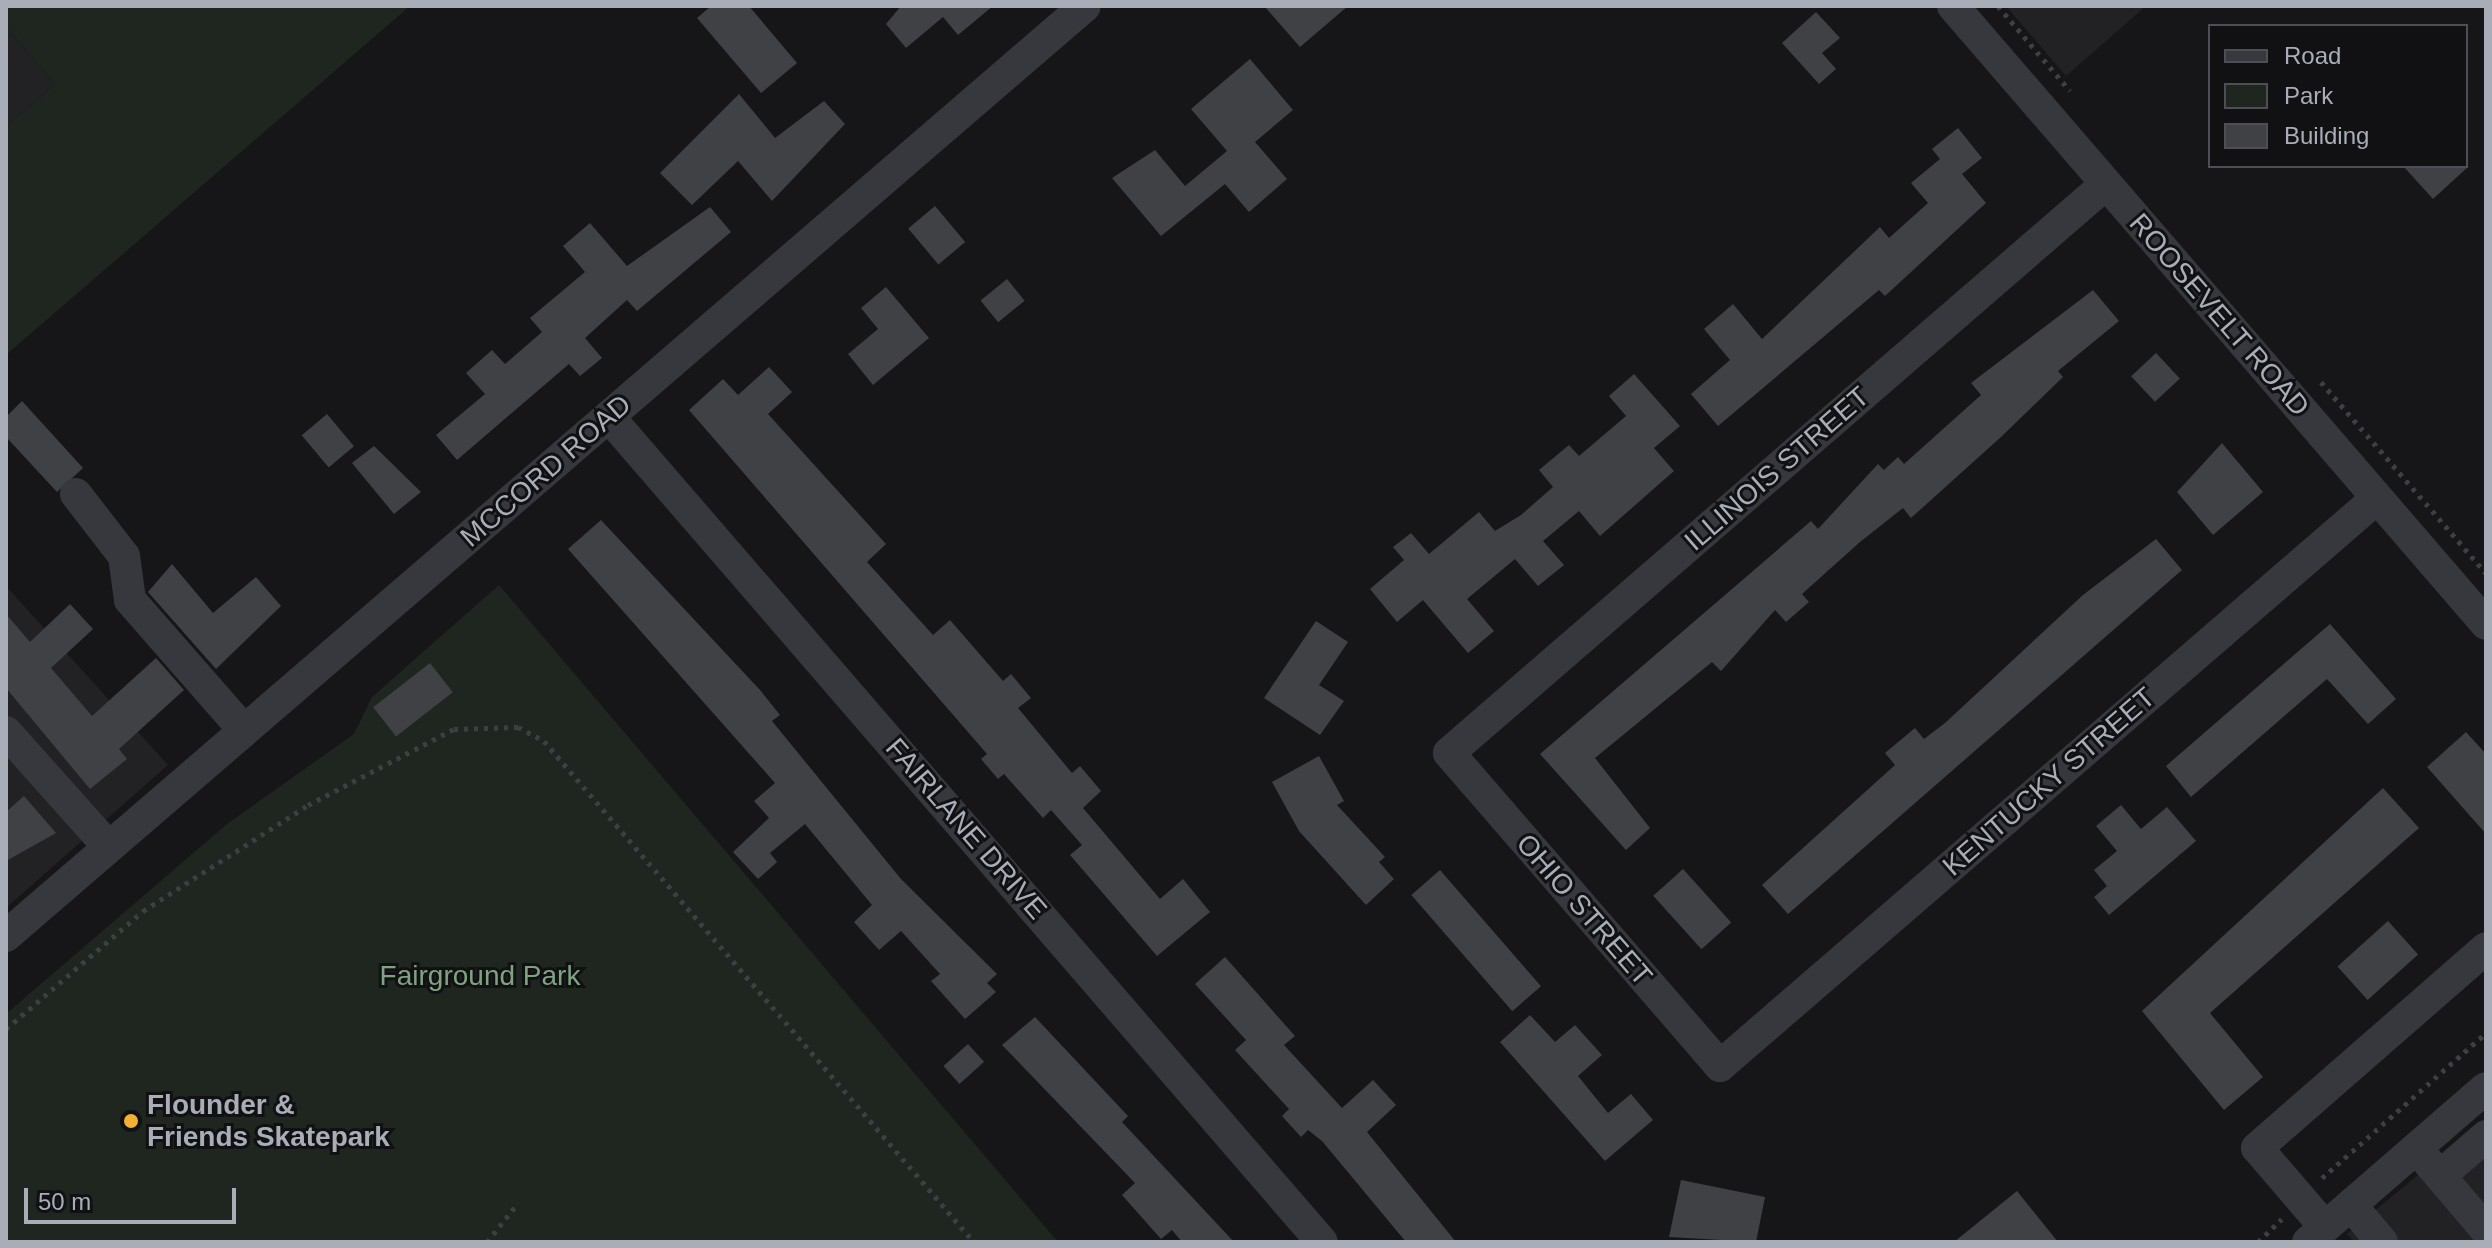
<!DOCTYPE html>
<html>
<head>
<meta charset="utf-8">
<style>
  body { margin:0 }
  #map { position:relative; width:2492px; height:1248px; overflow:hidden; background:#161618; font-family:Arial,sans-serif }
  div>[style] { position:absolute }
  .built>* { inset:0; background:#222225 }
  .green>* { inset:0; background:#1e261f }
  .building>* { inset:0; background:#404145; transform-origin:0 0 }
  .path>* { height:5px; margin-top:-2.5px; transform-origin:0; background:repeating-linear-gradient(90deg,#3d3f44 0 4px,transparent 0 10px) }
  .minor>* { height:32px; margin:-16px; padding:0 16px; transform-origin:16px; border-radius:16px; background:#37383d }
  .dots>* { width:22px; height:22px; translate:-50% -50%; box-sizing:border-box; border:4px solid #111113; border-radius:50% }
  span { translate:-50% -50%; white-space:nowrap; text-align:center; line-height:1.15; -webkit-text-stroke:6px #111113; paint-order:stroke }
  .street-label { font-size:28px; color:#a8adb8 }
  .park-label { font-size:28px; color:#7fa381 }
  .poi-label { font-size:28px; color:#a8adb8; font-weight:700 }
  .left { translate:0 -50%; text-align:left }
  .frame { position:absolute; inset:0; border:8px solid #a8adb8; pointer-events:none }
  .legend { position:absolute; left:2208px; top:24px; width:260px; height:144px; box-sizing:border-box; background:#111113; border:2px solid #4d4f55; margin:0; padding:10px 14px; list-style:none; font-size:24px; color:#a8adb8 }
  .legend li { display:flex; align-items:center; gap:16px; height:40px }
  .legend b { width:40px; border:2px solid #4d4f55 }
  .scale { position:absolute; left:24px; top:1188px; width:212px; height:36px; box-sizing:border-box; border:4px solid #a8adb8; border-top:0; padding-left:10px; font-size:24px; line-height:28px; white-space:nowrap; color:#a8adb8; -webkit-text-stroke:6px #111113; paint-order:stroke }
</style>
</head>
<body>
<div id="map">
  <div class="built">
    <div style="clip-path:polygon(2006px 6px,2146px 6px,2066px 76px)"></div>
    <div style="clip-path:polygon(6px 27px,55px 84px,6px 127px)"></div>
    <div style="clip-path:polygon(6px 586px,168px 765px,6px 908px)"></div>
    <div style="clip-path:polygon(2486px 1118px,2486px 1242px,2355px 1242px,2347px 1234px)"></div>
  </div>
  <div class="green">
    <div style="clip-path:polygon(6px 6px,410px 6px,6px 355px,6px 127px,55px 84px,6px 27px)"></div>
    <div style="clip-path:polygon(499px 585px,1058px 1242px,6px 1242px,6px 1014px,227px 824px,354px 734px,372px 697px)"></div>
  </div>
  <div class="building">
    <div style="clip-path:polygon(711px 6px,749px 6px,797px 63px,761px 93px,697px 18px)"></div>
    <div style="clip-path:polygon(901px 6px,993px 6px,958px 35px,943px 17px,906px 48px,886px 24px)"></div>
    <div style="clip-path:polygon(1264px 6px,1348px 6px,1300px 47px)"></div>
    <div style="clip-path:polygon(1816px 12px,1840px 38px,1822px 53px,1836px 69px,1819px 84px,1782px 43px)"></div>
    <div style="clip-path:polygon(1250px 59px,1293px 110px,1255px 142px,1287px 179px,1249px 212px,1225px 184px,1161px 236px,1112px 178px,1155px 150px,1185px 186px,1227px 151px,1191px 109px)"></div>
    <div style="clip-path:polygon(739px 94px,775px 138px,824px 101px,845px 124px,772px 201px,738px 161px,692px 205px,660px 173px)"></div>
    <div style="clip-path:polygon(1958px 128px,1982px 158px,1962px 174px,1986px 203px,1885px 296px,1879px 290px,1718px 426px,1691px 394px,1730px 360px,1704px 329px,1733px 304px,1762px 339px,1880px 227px,1889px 238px,1928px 203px,1911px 183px,1940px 159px,1932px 149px)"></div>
    <div style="clip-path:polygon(2403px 166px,2469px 166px,2433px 199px)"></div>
    <div style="left:935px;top:206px;width:47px;height:35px;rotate:50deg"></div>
    <div style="clip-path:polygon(710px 207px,731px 232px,637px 311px,627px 300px,585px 338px,602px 358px,580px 376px,569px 364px,457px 460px,436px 435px,485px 394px,466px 373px,492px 350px,505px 364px,542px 332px,530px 318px,585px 272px,563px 246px,590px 223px,627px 266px)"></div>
    <div style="left:1007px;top:279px;width:28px;height:34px;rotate:51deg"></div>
    <div style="clip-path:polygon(886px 287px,929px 338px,873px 385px,848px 354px,878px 329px,861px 308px)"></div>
    <div style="clip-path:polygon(2093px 290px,2119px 321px,2058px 371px,2063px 377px,2001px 437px,1911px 518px,1903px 508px,1860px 542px,1802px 594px,1809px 602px,1786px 622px,1775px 610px,1721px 671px,1712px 662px,1595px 758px,1650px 828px,1626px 850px,1540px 754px,1811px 521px,1818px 529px,1878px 464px,1884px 470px,1898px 457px,1904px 464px,1981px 395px,1971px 383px)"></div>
    <div style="left:2156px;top:353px;width:35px;height:34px;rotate:47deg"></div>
    <div style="clip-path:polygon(769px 367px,792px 392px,768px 414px,886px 544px,867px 562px,933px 635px,950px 620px,1003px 681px,1011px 674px,1031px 698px,1018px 708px,1072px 773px,1080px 766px,1101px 791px,1083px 808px,1160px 899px,1183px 879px,1210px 912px,1157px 956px,1070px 855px,1082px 845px,1051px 810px,1043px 818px,1004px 774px,998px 779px,981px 759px,987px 754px,689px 410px,723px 379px,738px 395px)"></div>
    <div style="clip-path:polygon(1634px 374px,1680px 426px,1654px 448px,1674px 471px,1600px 536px,1579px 511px,1543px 541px,1564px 565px,1538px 586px,1515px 559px,1467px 599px,1494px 631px,1468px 653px,1423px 600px,1397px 622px,1370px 589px,1404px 560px,1393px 547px,1411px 533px,1429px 554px,1479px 512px,1495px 531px,1521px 515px,1553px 487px,1539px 470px,1569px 445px,1579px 456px,1626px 416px,1609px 396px)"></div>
    <div style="clip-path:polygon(22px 401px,83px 468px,57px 492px,6px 437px,6px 417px)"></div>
    <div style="left:327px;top:414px;width:42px;height:33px;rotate:50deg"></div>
    <div style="clip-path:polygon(2222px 443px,2263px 492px,2213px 535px,2177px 492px)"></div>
    <div style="clip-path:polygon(374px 446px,421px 492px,394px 514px,352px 463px)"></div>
    <div style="clip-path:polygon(601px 520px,760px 690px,780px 715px,772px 721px,901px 879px,997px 974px,987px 983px,996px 992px,965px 1019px,931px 981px,940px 974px,901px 931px,879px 950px,854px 922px,872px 905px,805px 824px,770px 853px,777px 862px,758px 879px,733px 852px,769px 818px,754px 801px,775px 783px,568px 549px)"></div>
    <div style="clip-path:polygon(2156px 539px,2182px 570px,1788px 914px,1762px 885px,1895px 765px,1885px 753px,1915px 728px,1924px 739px,1945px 723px,2083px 595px)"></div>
    <div style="clip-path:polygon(172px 564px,213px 613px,256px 577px,281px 606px,216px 669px,148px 592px)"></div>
    <div style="clip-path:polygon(70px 604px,93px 629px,51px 668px,92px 716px,156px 658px,184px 690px,119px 749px,127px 759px,90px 789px,6px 688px,6px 614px,30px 642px)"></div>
    <div style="clip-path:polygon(1316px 621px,1348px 642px,1319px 685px,1344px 701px,1320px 735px,1264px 698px)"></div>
    <div style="clip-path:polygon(2330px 624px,2396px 699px,2368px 724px,2327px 679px,2191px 797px,2166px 766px)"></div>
    <div style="left:430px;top:663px;width:37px;height:72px;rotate:52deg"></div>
    <div style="clip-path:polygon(2466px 732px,2486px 754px,2486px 834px,2427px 767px)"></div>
    <div style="clip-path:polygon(1319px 756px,1344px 801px,1337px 805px,1385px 857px,1379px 862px,1394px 879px,1366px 905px,1299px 831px,1272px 782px)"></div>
    <div style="clip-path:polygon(2383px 788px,2419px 828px,2210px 1013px,2263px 1077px,2224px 1110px,2142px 1011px)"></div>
    <div style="clip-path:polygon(24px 796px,56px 833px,6px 861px,6px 812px)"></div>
    <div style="clip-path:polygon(2121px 805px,2141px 829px,2167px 807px,2196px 841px,2109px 915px,2094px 897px,2107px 886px,2094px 870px,2117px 851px,2096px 826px)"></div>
    <div style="left:1683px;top:869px;width:72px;height:40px;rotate:48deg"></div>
    <div style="left:1440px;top:870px;width:154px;height:38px;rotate:49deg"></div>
    <div style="left:2388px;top:921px;width:45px;height:68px;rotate:48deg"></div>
    <div style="clip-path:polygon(1225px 957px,1295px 1036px,1284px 1045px,1342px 1108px,1373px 1080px,1396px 1105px,1367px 1132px,1456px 1242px,1406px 1242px,1322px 1141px,1308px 1130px,1301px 1137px,1282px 1116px,1289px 1109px,1235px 1050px,1246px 1040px,1195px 984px)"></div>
    <div style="clip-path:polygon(1530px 1015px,1555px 1042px,1575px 1025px,1602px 1055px,1578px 1076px,1608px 1113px,1631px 1094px,1653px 1120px,1605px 1161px,1500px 1042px)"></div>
    <div style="clip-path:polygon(1035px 1017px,1128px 1116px,1122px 1122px,1234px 1242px,1182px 1242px,1172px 1230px,1161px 1239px,1122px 1195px,1135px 1183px,1002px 1045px)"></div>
    <div style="left:968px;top:1044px;width:24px;height:33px;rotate:48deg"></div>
    <div style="clip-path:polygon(1681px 1180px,1765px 1197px,1756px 1242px,1669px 1237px)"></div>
    <div style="clip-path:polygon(2017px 1191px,2058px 1242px,1954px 1242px)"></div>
  </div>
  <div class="path">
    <div style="left:1998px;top:6px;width:111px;rotate:49.7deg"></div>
    <div style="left:2321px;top:382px;width:252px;rotate:49.2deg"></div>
    <div style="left:6px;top:1029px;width:181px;rotate:-40.7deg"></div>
    <div style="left:143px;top:911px;width:196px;rotate:-32.7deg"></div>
    <div style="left:308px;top:805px;width:165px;rotate:-27.5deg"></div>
    <div style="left:454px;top:729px;width:64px;rotate:-1.8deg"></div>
    <div style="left:518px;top:727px;width:30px;rotate:28deg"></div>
    <div style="left:544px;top:741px;width:660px;rotate:49.36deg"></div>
    <div style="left:2322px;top:1178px;width:219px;rotate:-41.5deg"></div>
    <div style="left:487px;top:1242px;width:50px;rotate:-51.5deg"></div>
    <div style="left:2258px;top:1242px;width:33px;rotate:-44deg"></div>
  </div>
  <div class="minor">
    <div style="left:1953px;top:6px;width:816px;rotate:49.22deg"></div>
    <div style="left:2106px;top:184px;width:869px;rotate:139.11deg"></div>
    <div style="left:1449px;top:753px;width:414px;rotate:49.1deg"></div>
    <div style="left:1720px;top:1066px;width:868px;rotate:-40.84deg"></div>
    <div style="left:609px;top:417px;width:1090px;rotate:49.17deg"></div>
    <div style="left:76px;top:494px;width:78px;rotate:52.3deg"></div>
    <div style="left:124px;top:556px;width:44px;rotate:82.2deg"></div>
    <div style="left:130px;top:600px;width:173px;rotate:48.8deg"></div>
    <div style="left:6px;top:732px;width:154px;rotate:48.2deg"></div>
    <div style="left:6px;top:936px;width:1424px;rotate:-40.76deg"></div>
    <div style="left:2417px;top:1149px;width:106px;rotate:49.6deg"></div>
    <div style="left:2440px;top:1176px;width:61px;rotate:-41deg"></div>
    <div style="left:2351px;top:1205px;width:48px;rotate:50deg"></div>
    <div style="left:2325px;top:1227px;width:104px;rotate:-130.7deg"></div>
    <div style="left:2257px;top:1148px;width:304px;rotate:-41.1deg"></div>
    <div style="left:2308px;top:1242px;width:235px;rotate:-40.9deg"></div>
  </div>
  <div class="dots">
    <div style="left:131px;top:1121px;background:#f2b134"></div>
  </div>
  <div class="street-label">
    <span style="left:2219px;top:315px;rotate:49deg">ROOSEVELT ROAD</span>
    <span style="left:1777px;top:469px;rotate:-41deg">ILLINOIS STREET</span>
    <span style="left:546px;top:471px;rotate:-41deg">MCCORD ROAD</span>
    <span style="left:2049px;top:782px;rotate:-41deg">KENTUCKY STREET</span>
    <span style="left:966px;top:829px;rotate:49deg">FAIRLANE DRIVE</span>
    <span style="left:1584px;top:910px;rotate:49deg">OHIO STREET</span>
  </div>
  <div class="park-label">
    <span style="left:480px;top:976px">Fairground Park</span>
  </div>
  <div class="poi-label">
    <span class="left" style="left:147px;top:1121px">Flounder &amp;<br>Friends Skatepark</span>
  </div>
  <div class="frame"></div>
  <ul class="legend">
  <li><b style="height:10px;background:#37383d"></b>Road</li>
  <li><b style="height:22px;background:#1e261f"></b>Park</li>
  <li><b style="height:22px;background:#404145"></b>Building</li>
  </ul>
  <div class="scale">50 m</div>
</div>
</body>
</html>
